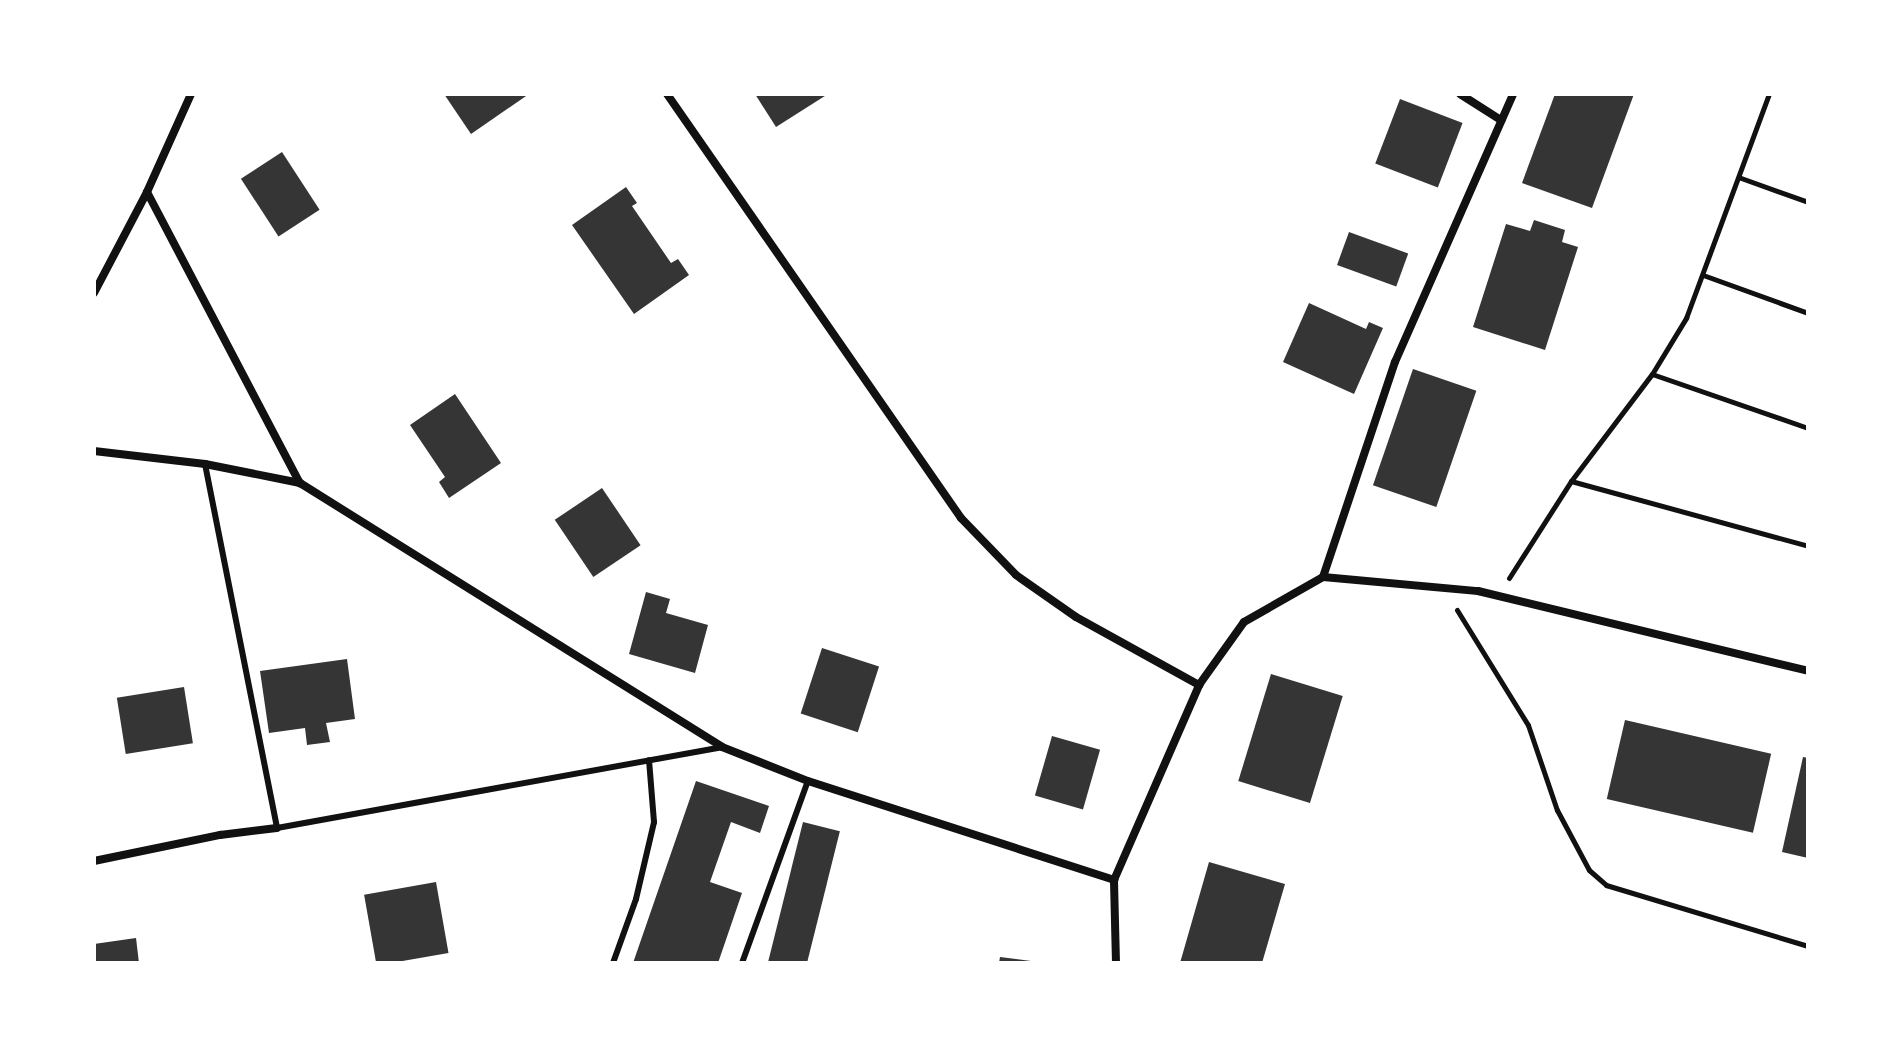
<!DOCTYPE html>
<html>
<head>
<meta charset="utf-8">
<style>
  body { margin:0 }
  #map { position:relative; width:1902px; height:1057px; overflow:hidden; background:#fff; font-family:Mulish,sans-serif }
  div>[style] { position:absolute }
  .building>* { inset:0; background:#353535; transform-origin:0 0 }
  .path>* { height:5px; margin:-2.5px; padding:0 2.5px; transform-origin:2.5px; border-radius:2.5px; background:#111 }
  .service>* { height:6px; margin:-3px; padding:0 3px; transform-origin:3px; border-radius:3px; background:#111 }
  .minor>* { height:8px; margin:-4px; padding:0 4px; transform-origin:4px; border-radius:4px; background:#111 }
  span { translate:-50% -50%; white-space:nowrap; text-align:center; line-height:1.15; -webkit-text-stroke:6px #fff; paint-order:stroke }
  .frame { position:absolute; inset:0; border:96px solid #fff; pointer-events:none }
</style>
</head>
<body>
<div id="map">
  <div class="building">
    <div style="clip-path:polygon(444px 94px,529px 94px,471px 134px)"></div>
    <div style="clip-path:polygon(755px 94px,828px 94px,776px 127px)"></div>
    <div style="clip-path:polygon(1555px 94px,1634px 94px,1592px 208px,1522px 183px)"></div>
    <div style="left:1400px;top:99px;width:67px;height:69px;rotate:21deg"></div>
    <div style="left:282px;top:152px;width:69px;height:49px;rotate:57deg"></div>
    <div style="clip-path:polygon(626px 187px,637px 203px,632px 206px,671px 263px,678px 259px,689px 275px,634px 314px,572px 225px)"></div>
    <div style="clip-path:polygon(1534px 220px,1565px 230px,1562px 242px,1578px 247px,1545px 350px,1473px 327px,1506px 224px,1530px 231px)"></div>
    <div style="left:1349px;top:232px;width:63px;height:35px;rotate:20deg"></div>
    <div style="clip-path:polygon(1309px 303px,1366px 329px,1369px 322px,1383px 328px,1354px 394px,1283px 362px)"></div>
    <div style="left:1413px;top:369px;width:67px;height:123px;rotate:19deg"></div>
    <div style="clip-path:polygon(455px 394px,501px 463px,449px 498px,439px 482px,445px 477px,410px 425px)"></div>
    <div style="left:602px;top:488px;width:69px;height:57px;rotate:56deg"></div>
    <div style="clip-path:polygon(646px 592px,670px 599px,666px 613px,708px 625px,695px 673px,629px 654px)"></div>
    <div style="left:822px;top:648px;width:60px;height:69px;rotate:18deg"></div>
    <div style="clip-path:polygon(347px 659px,355px 719px,326px 723px,330px 742px,307px 745px,305px 728px,269px 733px,260px 671px)"></div>
    <div style="left:1271px;top:674px;width:75px;height:112px;rotate:17deg"></div>
    <div style="left:184px;top:687px;width:57px;height:68px;rotate:81deg"></div>
    <div style="left:1625px;top:720px;width:150px;height:81px;rotate:13deg"></div>
    <div style="left:1052px;top:736px;width:50px;height:62px;rotate:16deg"></div>
    <div style="clip-path:polygon(1803px 757px,1808px 758px,1808px 858px,1782px 852px)"></div>
    <div style="clip-path:polygon(696px 781px,769px 806px,760px 833px,731px 822px,710px 882px,742px 893px,718px 963px,633px 963px)"></div>
    <div style="left:803px;top:822px;width:38px;height:145px;rotate:14deg"></div>
    <div style="clip-path:polygon(1209px 862px,1285px 884px,1262px 963px,1180px 963px)"></div>
    <div style="left:436px;top:882px;width:72px;height:73px;rotate:80deg"></div>
    <div style="clip-path:polygon(136px 938px,139px 963px,94px 963px,94px 944px)"></div>
    <div style="clip-path:polygon(1000px 957px,1031px 961px,1031px 963px,999px 963px)"></div>
  </div>
  <div class="path">
    <div style="left:1741px;top:178px;width:71px;rotate:19.7deg"></div>
    <div style="left:1703px;top:275px;width:112px;rotate:19.9deg"></div>
    <div style="left:1652px;top:374px;width:165px;rotate:19.1deg"></div>
    <div style="left:1571px;top:481px;width:246px;rotate:15.3deg"></div>
    <div style="left:1509px;top:578px;width:115px;rotate:-57.4deg"></div>
    <div style="left:1571px;top:481px;width:134px;rotate:-52.9deg"></div>
    <div style="left:1652px;top:374px;width:66px;rotate:-58.7deg"></div>
    <div style="left:1686px;top:318px;width:239px;rotate:-69.7deg"></div>
    <div style="left:1457px;top:610px;width:135px;rotate:58.3deg"></div>
    <div style="left:1528px;top:725px;width:90px;rotate:71.2deg"></div>
    <div style="left:1557px;top:810px;width:68px;rotate:61.9deg"></div>
    <div style="left:1589px;top:870px;width:23px;rotate:41deg"></div>
    <div style="left:1606px;top:885px;width:211px;rotate:16.8deg"></div>
  </div>
  <div class="service">
    <div style="left:205px;top:464px;width:371px;rotate:78.8deg"></div>
    <div style="left:277px;top:828px;width:452px;rotate:-10.3deg"></div>
    <div style="left:613px;top:963px;width:68px;rotate:-70.2deg"></div>
    <div style="left:636px;top:899px;width:79px;rotate:-76.8deg"></div>
    <div style="left:654px;top:822px;width:62px;rotate:-94.6deg"></div>
    <div style="left:742px;top:963px;width:194px;rotate:-70.1deg"></div>
  </div>
  <div class="minor">
    <div style="left:667px;top:94px;width:516px;rotate:55.26deg"></div>
    <div style="left:961px;top:518px;width:79px;rotate:46deg"></div>
    <div style="left:1016px;top:575px;width:73px;rotate:35deg"></div>
    <div style="left:1076px;top:617px;width:141px;rotate:28.9deg"></div>
    <div style="left:1460px;top:94px;width:49px;rotate:32.4deg"></div>
    <div style="left:147px;top:192px;width:329px;rotate:62.3deg"></div>
    <div style="left:94px;top:293px;width:114px;rotate:-62.3deg"></div>
    <div style="left:147px;top:192px;width:107px;rotate:-65.8deg"></div>
    <div style="left:94px;top:451px;width:112px;rotate:6.7deg"></div>
    <div style="left:205px;top:464px;width:97px;rotate:11.3deg"></div>
    <div style="left:300px;top:483px;width:498px;rotate:32deg"></div>
    <div style="left:722px;top:747px;width:92px;rotate:21.6deg"></div>
    <div style="left:808px;top:781px;width:322px;rotate:17.9deg"></div>
    <div style="left:1323px;top:577px;width:156px;rotate:5.2deg"></div>
    <div style="left:1478px;top:591px;width:340px;rotate:13.6deg"></div>
    <div style="left:94px;top:861px;width:129px;rotate:-11.7deg"></div>
    <div style="left:220px;top:835px;width:57px;rotate:-7deg"></div>
    <div style="left:1116px;top:963px;width:83px;rotate:-91.4deg"></div>
    <div style="left:1114px;top:880px;width:213px;rotate:-66.4deg"></div>
    <div style="left:1199px;top:685px;width:77px;rotate:-54.5deg"></div>
    <div style="left:1244px;top:622px;width:91px;rotate:-29.7deg"></div>
    <div style="left:1323px;top:577px;width:227px;rotate:-71.5deg"></div>
    <div style="left:1395px;top:362px;width:293px;rotate:-66.2deg"></div>
  </div>
  <div class="frame"></div>
</div>
</body>
</html>
